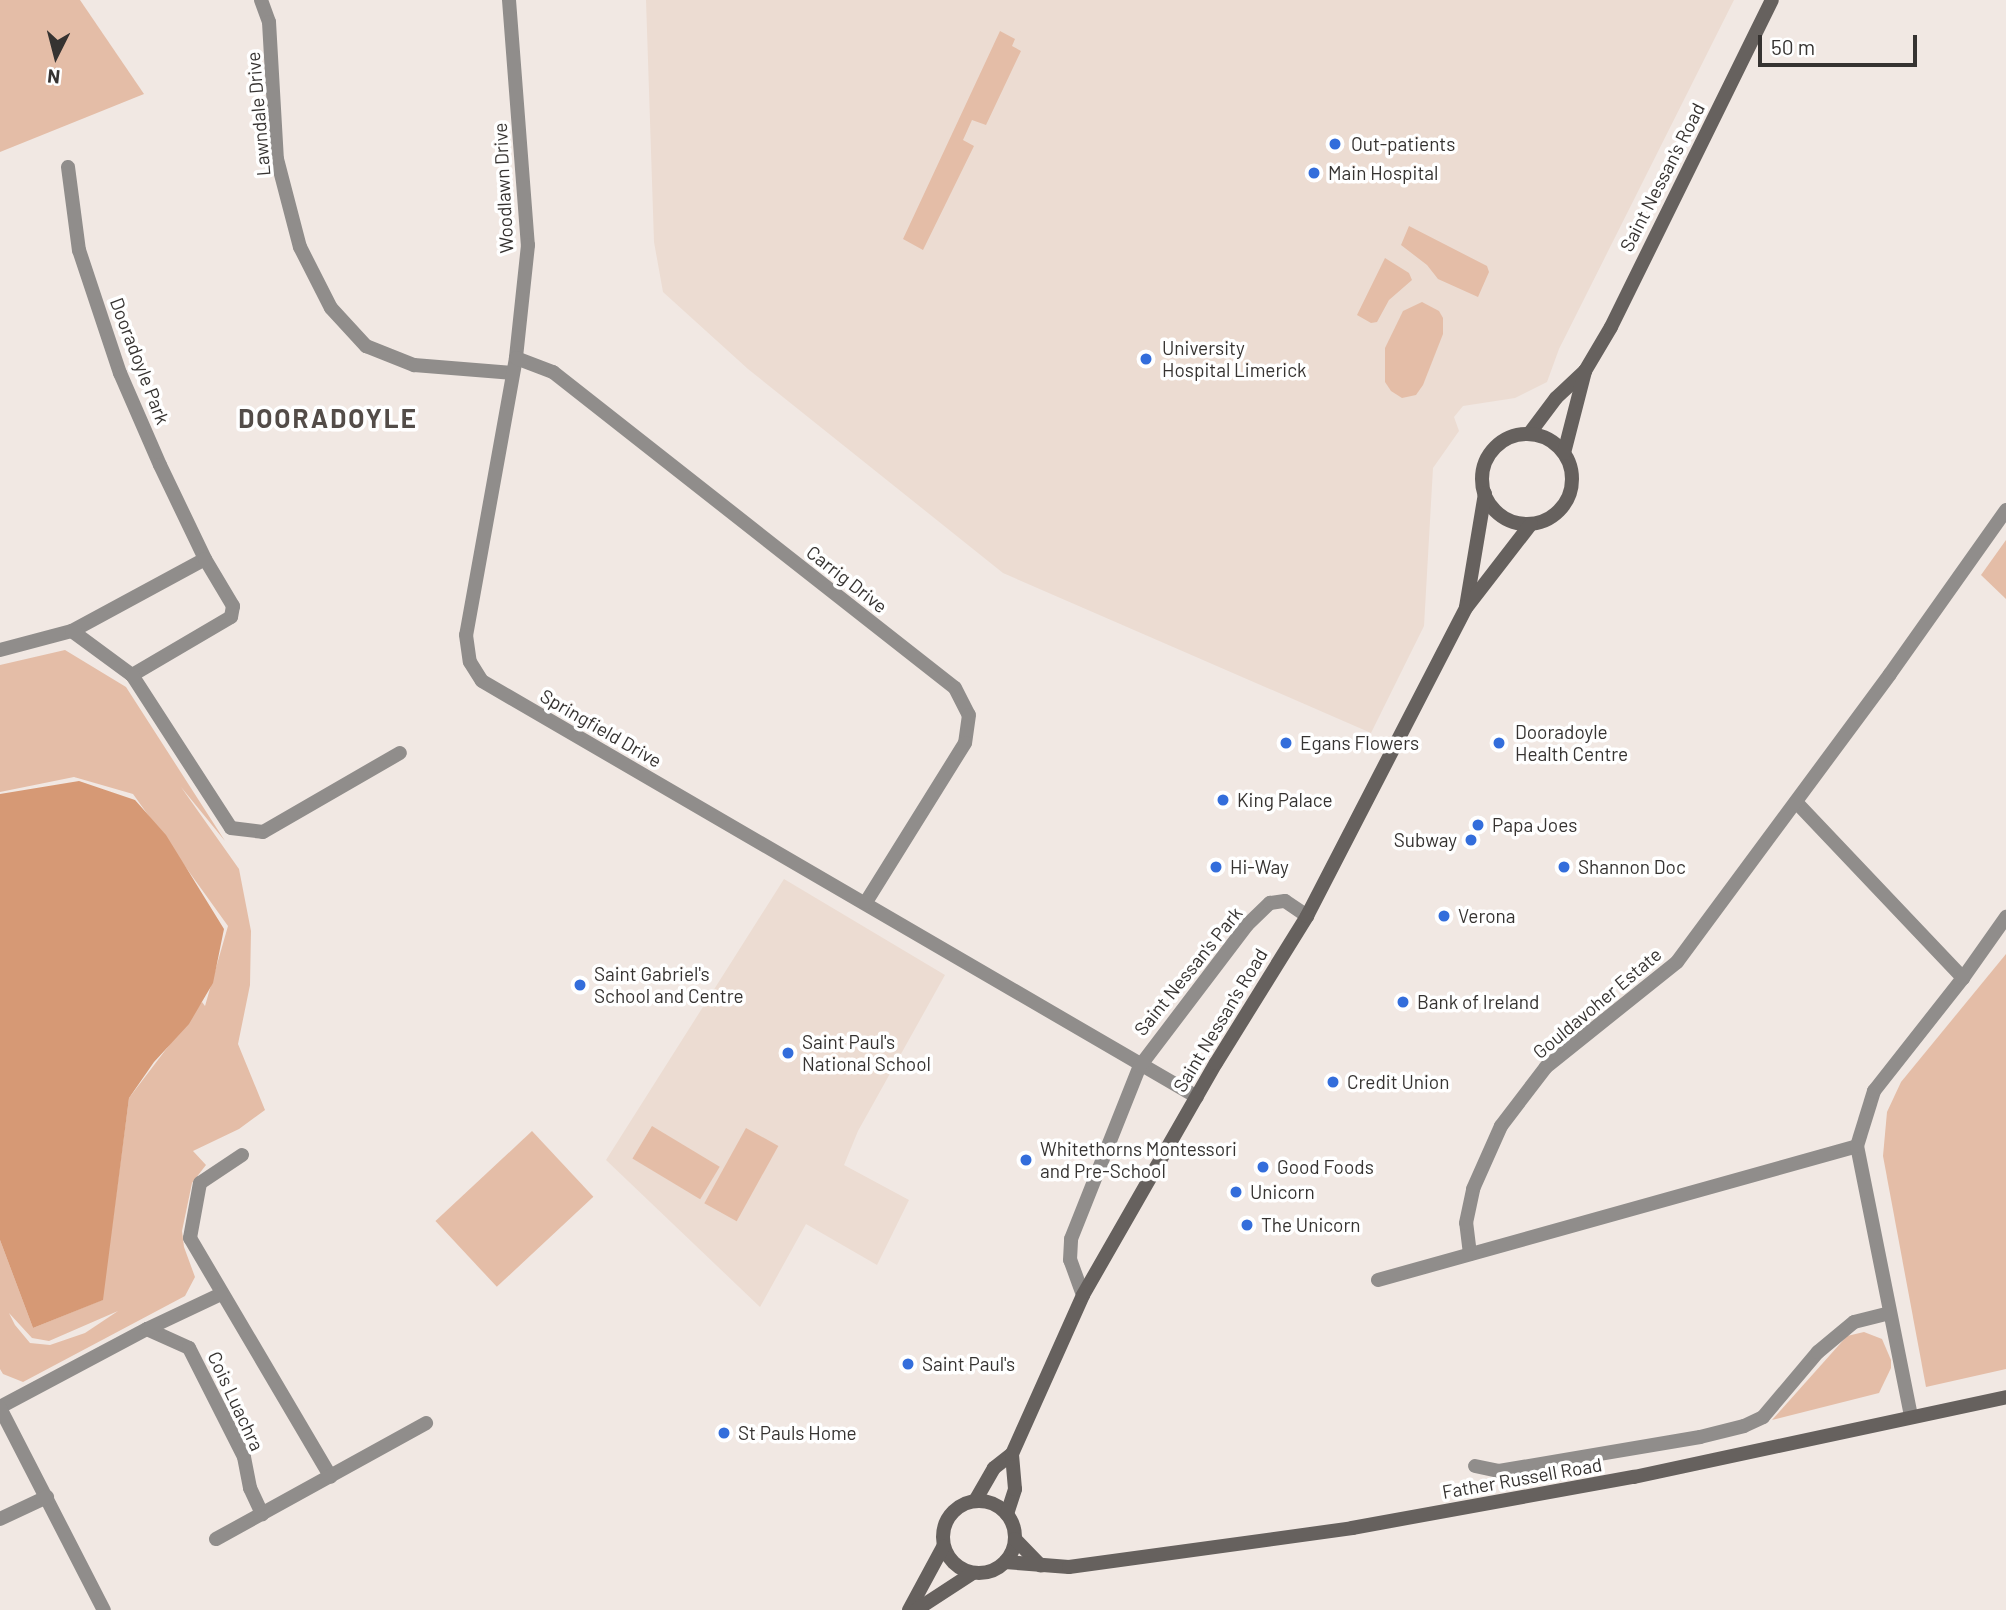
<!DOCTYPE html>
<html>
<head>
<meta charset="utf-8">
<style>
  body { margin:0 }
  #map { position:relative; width:2006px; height:1610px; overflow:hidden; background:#f1e8e3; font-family:Barlow,sans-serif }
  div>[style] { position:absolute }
  .built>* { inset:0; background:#ecdcd2 }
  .green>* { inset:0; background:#e4bda7; transform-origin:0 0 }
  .water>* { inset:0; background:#d69975 }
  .street>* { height:14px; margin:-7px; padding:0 7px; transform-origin:7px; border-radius:7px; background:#908d8b }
  .secondary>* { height:14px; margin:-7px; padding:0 7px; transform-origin:7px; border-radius:7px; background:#66615e }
  .secondary>.ring { margin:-7px; padding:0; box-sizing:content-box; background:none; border:14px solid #66615e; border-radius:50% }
  .dots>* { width:19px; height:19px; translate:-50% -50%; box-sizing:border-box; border:4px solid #fff; border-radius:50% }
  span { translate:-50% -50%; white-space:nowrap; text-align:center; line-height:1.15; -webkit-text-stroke:7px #fff; paint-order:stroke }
  .street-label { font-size:19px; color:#363331 }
  .poi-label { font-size:19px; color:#363331 }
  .left { translate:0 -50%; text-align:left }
  .right { translate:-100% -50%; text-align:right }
  .district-label { font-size:26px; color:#534c48; font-weight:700; letter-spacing:2px }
  .north { position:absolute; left:21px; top:21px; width:70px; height:70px; -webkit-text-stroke:5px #fff; paint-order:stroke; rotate:186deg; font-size:19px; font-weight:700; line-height:28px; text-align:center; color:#363331 }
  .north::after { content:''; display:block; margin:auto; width:24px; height:32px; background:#363331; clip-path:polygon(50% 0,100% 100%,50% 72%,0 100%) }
  .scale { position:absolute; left:1758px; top:35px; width:159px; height:32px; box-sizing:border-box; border:4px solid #363331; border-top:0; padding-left:9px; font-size:21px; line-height:24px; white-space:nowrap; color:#363331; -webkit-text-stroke:5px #fff; paint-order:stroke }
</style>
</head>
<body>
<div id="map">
  <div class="built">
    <div style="clip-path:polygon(646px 0,1734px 0,1559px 349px,1547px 382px,1515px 398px,1463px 406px,1454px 417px,1459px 431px,1433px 468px,1424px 626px,1371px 733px,1003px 573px,748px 369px,663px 292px,654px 242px)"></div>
    <div style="clip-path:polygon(784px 879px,945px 975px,858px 1131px,844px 1165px,909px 1200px,877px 1265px,806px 1224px,760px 1307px,606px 1160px)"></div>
  </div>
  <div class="green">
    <div style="clip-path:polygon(0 0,80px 0,144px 94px,0 152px)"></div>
    <div style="clip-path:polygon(1000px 31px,1015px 39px,1012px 46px,1021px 51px,986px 125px,972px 120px,963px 140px,974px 146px,923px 250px,903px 239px)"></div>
    <div style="clip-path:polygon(1409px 226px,1487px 266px,1489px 272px,1478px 297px,1438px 279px,1427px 265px,1401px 245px)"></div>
    <div style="clip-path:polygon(1385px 258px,1409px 273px,1412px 280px,1389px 300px,1377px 322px,1371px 323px,1357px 315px)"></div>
    <div style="clip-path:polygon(1422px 302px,1439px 311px,1443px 318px,1443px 334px,1423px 385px,1416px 395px,1402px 398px,1391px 391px,1385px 382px,1385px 348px,1403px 311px)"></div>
    <div style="clip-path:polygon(2006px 540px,2006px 599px,1981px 575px)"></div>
    <div style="clip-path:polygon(evenodd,65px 650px,126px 687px,225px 841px,181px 787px,239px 869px,251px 931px,250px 985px,238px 1044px,265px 1110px,239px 1129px,193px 1151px,206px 1165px,192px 1183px,182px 1231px,184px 1247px,195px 1277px,185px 1296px,23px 1382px,3px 1374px,0 1369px,0 1240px,33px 1328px,102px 1300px,129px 1098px,202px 1002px,205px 1006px,228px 926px,133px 794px,74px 777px,0 792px,0 665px,65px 650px,118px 1311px,85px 1333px,50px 1345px,30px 1343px,15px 1325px,9px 1313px,32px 1338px,49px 1341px,118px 1311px)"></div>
    <div style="clip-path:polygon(2006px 954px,2006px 1369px,1926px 1387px,1883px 1156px,1887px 1112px,1901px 1082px)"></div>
    <div style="left:652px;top:1126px;width:79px;height:38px;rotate:31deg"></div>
    <div style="left:746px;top:1128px;width:37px;height:86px;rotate:29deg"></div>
    <div style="left:532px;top:1131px;width:90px;height:132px;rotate:47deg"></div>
    <div style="clip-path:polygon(1864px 1332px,1882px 1339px,1891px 1360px,1891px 1368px,1879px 1393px,1772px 1420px,1847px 1336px)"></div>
  </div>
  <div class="water">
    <div style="clip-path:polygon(79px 781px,135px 800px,166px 835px,224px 929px,213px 983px,189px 1024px,154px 1062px,129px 1098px,103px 1300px,33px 1328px,0 1240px,0 794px)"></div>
  </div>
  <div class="street">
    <div style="left:261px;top:0;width:23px;rotate:70deg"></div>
    <div style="left:269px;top:22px;width:137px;rotate:86.7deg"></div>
    <div style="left:277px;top:159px;width:91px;rotate:75.4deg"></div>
    <div style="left:300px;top:247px;width:68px;rotate:63.1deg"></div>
    <div style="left:331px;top:308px;width:52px;rotate:47.4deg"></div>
    <div style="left:366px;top:346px;width:52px;rotate:21.6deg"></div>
    <div style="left:414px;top:365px;width:99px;rotate:4.6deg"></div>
    <div style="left:509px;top:0;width:246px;rotate:85.6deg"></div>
    <div style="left:528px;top:245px;width:114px;rotate:96.1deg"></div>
    <div style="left:516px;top:358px;width:281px;rotate:100.2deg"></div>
    <div style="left:466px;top:635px;width:27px;rotate:82deg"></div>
    <div style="left:470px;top:662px;width:22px;rotate:58deg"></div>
    <div style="left:482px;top:681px;width:827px;rotate:30.19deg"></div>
    <div style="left:68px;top:167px;width:84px;rotate:82.5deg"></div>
    <div style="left:79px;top:250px;width:130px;rotate:71.6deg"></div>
    <div style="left:120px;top:373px;width:100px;rotate:66.5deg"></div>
    <div style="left:160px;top:465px;width:104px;rotate:64.4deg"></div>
    <div style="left:516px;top:358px;width:40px;rotate:21deg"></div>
    <div style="left:553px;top:372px;width:511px;rotate:38.17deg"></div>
    <div style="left:955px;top:688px;width:30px;rotate:63deg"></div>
    <div style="left:969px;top:715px;width:28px;rotate:98deg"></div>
    <div style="left:965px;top:743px;width:187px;rotate:121.9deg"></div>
    <div style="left:72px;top:631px;width:151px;rotate:-28.4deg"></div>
    <div style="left:205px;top:559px;width:55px;rotate:59.2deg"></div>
    <div style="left:233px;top:606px;width:11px;rotate:100deg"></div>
    <div style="left:231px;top:617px;width:115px;rotate:149.6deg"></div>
    <div style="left:0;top:650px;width:74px;rotate:-14.8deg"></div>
    <div style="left:72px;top:631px;width:74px;rotate:36.3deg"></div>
    <div style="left:132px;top:675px;width:182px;rotate:57.1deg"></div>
    <div style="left:231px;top:828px;width:32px;rotate:7deg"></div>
    <div style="left:263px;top:832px;width:158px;rotate:-30deg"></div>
    <div style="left:1796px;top:802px;width:243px;rotate:46.5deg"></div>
    <div style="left:242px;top:1155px;width:50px;rotate:146.3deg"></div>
    <div style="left:200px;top:1183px;width:56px;rotate:100.3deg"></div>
    <div style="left:190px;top:1238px;width:277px;rotate:59.5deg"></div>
    <div style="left:1470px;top:1254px;width:31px;rotate:-97deg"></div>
    <div style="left:1466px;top:1223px;width:35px;rotate:-78deg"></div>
    <div style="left:1473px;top:1189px;width:69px;rotate:-66deg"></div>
    <div style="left:1501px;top:1126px;width:74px;rotate:-52.7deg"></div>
    <div style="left:1546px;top:1067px;width:168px;rotate:-38.7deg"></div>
    <div style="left:1677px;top:962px;width:358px;rotate:-53.5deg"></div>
    <div style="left:1890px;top:674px;width:201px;rotate:-54.7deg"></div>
    <div style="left:1378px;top:1280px;width:497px;rotate:-15.6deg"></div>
    <div style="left:1083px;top:1295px;width:37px;rotate:-110deg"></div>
    <div style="left:1070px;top:1260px;width:21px;rotate:-87deg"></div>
    <div style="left:1071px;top:1239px;width:186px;rotate:-68.3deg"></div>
    <div style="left:1140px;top:1066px;width:177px;rotate:-52.8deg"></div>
    <div style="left:1247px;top:925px;width:32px;rotate:-44deg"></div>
    <div style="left:1270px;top:903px;width:15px;rotate:-8deg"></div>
    <div style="left:1285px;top:901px;width:27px;rotate:34deg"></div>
    <div style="left:147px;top:1329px;width:46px;rotate:24.3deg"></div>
    <div style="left:189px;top:1348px;width:122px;rotate:63.2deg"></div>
    <div style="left:244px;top:1457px;width:32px;rotate:79deg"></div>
    <div style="left:250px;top:1488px;width:29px;rotate:65deg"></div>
    <div style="left:0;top:1407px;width:166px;rotate:-28deg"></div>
    <div style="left:147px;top:1329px;width:82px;rotate:-25.3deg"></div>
    <div style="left:0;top:1408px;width:227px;rotate:62.8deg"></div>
    <div style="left:1911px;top:1416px;width:275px;rotate:-101.3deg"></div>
    <div style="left:1857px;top:1146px;width:58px;rotate:-72.8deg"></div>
    <div style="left:1874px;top:1091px;width:144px;rotate:-51.8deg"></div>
    <div style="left:1963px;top:978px;width:75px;rotate:-54.8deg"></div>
    <div style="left:1475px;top:1466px;width:25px;rotate:12deg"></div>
    <div style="left:1499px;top:1471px;width:204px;rotate:-9.6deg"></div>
    <div style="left:1700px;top:1437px;width:45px;rotate:-14deg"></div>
    <div style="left:1744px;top:1426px;width:21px;rotate:-25deg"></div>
    <div style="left:1763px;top:1417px;width:85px;rotate:-49.8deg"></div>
    <div style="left:1818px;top:1352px;width:47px;rotate:-39.8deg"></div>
    <div style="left:1854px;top:1322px;width:36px;rotate:-14deg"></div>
    <div style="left:0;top:1519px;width:52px;rotate:-25.1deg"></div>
    <div style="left:216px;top:1539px;width:240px;rotate:-28.9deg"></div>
  </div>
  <div class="secondary">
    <div style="left:1529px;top:434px;width:45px;rotate:-53.1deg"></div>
    <div style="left:1556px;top:398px;width:40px;rotate:-43deg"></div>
    <div style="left:1585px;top:371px;width:51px;rotate:-59.4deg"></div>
    <div style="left:1611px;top:327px;width:364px;rotate:-63.8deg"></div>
    <div class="ring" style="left:1482px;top:434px;width:76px;height:76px"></div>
    <div style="left:1564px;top:453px;width:85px;rotate:-75.6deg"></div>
    <div style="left:1466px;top:607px;width:115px;rotate:-80.5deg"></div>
    <div class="ring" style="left:943px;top:1501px;width:58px;height:58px"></div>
    <div style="left:975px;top:1501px;width:38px;rotate:-60deg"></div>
    <div style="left:994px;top:1468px;width:23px;rotate:-38deg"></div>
    <div style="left:1007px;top:1514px;width:26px;rotate:-72deg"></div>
    <div style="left:1015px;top:1489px;width:35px;rotate:-95deg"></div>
    <div style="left:1012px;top:1454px;width:174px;rotate:-65.9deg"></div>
    <div style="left:1083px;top:1295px;width:267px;rotate:-60.2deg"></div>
    <div style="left:1216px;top:1063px;width:173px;rotate:-58.2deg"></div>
    <div style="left:1307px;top:916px;width:347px;rotate:-62.7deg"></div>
    <div style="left:1466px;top:608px;width:106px;rotate:-52.3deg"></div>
    <div style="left:1015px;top:1539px;width:37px;rotate:46deg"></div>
    <div style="left:1005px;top:1562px;width:64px;rotate:4.5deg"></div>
    <div style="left:1069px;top:1567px;width:286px;rotate:-7.8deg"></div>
    <div style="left:1352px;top:1528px;width:287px;rotate:-10.3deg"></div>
    <div style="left:1634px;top:1477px;width:381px;rotate:-12.1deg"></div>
    <div style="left:909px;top:1610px;width:72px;rotate:-61.6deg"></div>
    <div style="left:916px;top:1610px;width:68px;rotate:-33deg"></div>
  </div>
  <div class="dots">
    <div style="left:1335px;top:144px;background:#336ddb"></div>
    <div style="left:1314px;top:173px;background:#336ddb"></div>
    <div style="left:1146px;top:359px;background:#336ddb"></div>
    <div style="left:1286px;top:743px;background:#336ddb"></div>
    <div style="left:1499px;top:743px;background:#336ddb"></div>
    <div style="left:1223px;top:800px;background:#336ddb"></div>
    <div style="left:1478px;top:825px;background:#336ddb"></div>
    <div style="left:1471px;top:840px;background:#336ddb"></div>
    <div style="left:1216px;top:867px;background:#336ddb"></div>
    <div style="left:1564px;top:867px;background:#336ddb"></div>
    <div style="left:1444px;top:916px;background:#336ddb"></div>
    <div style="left:580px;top:985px;background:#336ddb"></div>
    <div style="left:1403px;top:1002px;background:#336ddb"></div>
    <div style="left:788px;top:1053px;background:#336ddb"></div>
    <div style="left:1333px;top:1082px;background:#336ddb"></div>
    <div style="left:1026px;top:1160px;background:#336ddb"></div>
    <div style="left:1263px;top:1167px;background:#336ddb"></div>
    <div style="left:1236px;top:1192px;background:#336ddb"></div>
    <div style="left:1247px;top:1225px;background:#336ddb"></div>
    <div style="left:908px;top:1364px;background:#336ddb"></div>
    <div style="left:724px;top:1433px;background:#336ddb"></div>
  </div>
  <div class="street-label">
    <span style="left:258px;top:114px;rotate:-95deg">Lawndale Drive</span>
    <span style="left:1662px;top:177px;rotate:-63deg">Saint Nessan's Road</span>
    <span style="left:503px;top:188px;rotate:-93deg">Woodlawn Drive</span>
    <span style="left:140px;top:361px;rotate:69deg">Dooradoyle Park</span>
    <span style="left:847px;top:579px;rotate:38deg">Carrig Drive</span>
    <span style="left:601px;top:728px;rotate:30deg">Springfield Drive</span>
    <span style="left:1188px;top:971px;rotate:-51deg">Saint Nessan's Park</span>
    <span style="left:1597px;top:1003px;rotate:-40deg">Gouldavoher Estate</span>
    <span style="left:1220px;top:1020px;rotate:-59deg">Saint Nessan's Road</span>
    <span style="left:236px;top:1401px;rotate:65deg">Cois Luachra</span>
    <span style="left:1522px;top:1478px;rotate:-10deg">Father Russell Road</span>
  </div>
  <div class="poi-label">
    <span class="left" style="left:1351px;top:144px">Out-patients</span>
    <span class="left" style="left:1328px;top:173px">Main Hospital</span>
    <span class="left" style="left:1162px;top:359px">University<br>Hospital Limerick</span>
    <span class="left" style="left:1515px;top:743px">Dooradoyle<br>Health Centre</span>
    <span class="left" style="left:1300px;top:743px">Egans Flowers</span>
    <span class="left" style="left:1237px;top:800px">King Palace</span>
    <span class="left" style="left:1492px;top:825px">Papa Joes</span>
    <span class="right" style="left:1457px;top:840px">Subway</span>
    <span class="left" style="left:1230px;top:867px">Hi-Way</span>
    <span class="left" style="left:1578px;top:867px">Shannon Doc</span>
    <span class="left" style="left:1458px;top:916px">Verona</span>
    <span class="left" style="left:594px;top:985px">Saint Gabriel's<br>School and Centre</span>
    <span class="left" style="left:1417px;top:1002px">Bank of Ireland</span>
    <span class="left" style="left:802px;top:1053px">Saint Paul's<br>National School</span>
    <span class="left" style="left:1347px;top:1082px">Credit Union</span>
    <span class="left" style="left:1040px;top:1160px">Whitethorns Montessori<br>and Pre-School</span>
    <span class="left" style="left:1277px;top:1167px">Good Foods</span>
    <span class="left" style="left:1250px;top:1192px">Unicorn</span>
    <span class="left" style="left:1261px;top:1225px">The Unicorn</span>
    <span class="left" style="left:922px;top:1364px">Saint Paul's</span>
    <span class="left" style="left:738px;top:1433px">St Pauls Home</span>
  </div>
  <div class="district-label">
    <span style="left:328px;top:418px">DOORADOYLE</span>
  </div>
  <div class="north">N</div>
  <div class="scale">50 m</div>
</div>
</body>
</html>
